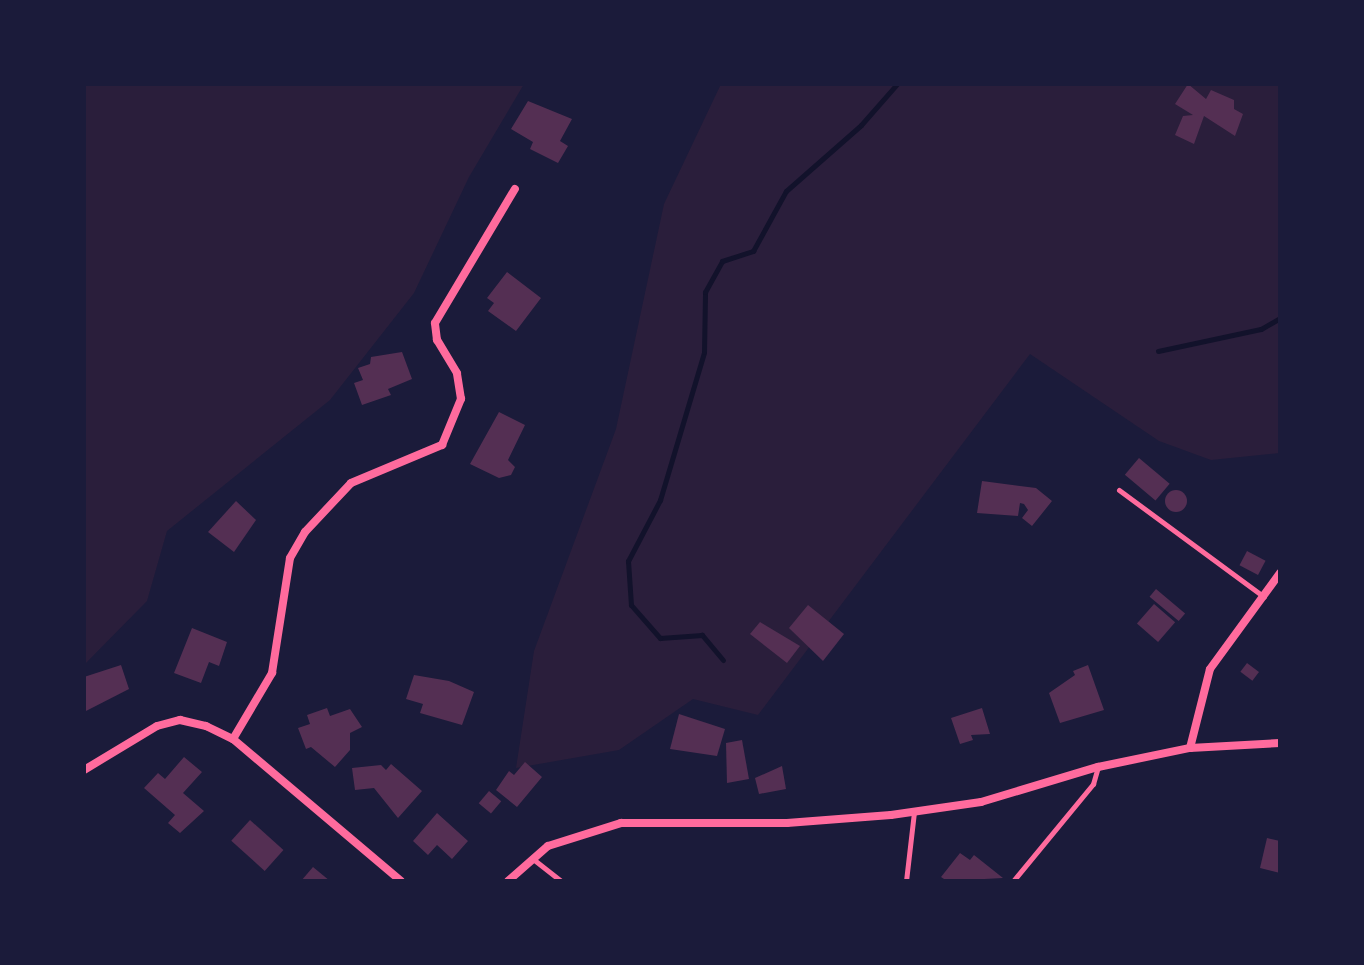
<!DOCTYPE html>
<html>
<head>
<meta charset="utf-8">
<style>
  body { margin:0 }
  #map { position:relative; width:1364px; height:965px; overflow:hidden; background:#1b1b3a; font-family:"Source Sans 3",sans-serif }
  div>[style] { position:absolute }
  .green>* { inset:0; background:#2a1e3b }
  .stream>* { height:5px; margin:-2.5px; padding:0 2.5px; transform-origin:2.5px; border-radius:2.5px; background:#12122b }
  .building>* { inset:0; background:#542f53; transform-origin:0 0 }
  .round { border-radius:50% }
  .service>* { height:5px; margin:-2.5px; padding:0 2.5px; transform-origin:2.5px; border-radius:2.5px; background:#ff6b9d }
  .minor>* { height:8px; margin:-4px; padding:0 4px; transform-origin:4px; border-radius:4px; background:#ff6b9d }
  span { translate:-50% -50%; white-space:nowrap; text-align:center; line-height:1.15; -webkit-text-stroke:6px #1b1b3a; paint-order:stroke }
  .frame { position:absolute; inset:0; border:86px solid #1b1b3a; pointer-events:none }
</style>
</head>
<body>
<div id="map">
  <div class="green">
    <div style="clip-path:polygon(84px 84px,524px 84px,469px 177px,414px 293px,330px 400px,167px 531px,147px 601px,85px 664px)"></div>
    <div style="clip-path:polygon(721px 84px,1280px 84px,1280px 453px,1211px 460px,1159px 441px,1030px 354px,758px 715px,693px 699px,619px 750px,516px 768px,534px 651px,616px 429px,664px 204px)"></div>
  </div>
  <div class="stream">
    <div style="left:1158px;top:351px;width:105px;rotate:-12.1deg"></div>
    <div style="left:1261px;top:329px;width:22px;rotate:-30deg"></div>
    <div style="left:723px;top:660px;width:33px;rotate:-130deg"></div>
    <div style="left:702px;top:635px;width:42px;rotate:175.9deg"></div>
    <div style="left:660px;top:638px;width:44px;rotate:-131.3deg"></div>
    <div style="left:631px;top:605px;width:44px;rotate:-93.9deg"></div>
    <div style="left:628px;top:561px;width:69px;rotate:-62.3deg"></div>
    <div style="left:660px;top:500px;width:154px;rotate:-73.4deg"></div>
    <div style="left:704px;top:352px;width:60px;rotate:-89deg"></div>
    <div style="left:705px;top:292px;width:35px;rotate:-61deg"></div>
    <div style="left:722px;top:261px;width:33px;rotate:-18deg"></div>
    <div style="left:753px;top:251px;width:68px;rotate:-61.2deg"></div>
    <div style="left:786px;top:191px;width:100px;rotate:-41.3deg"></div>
    <div style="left:861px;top:125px;width:55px;rotate:-48.7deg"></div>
  </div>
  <div class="building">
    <div style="clip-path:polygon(1188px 84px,1206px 99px,1211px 90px,1234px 100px,1234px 109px,1243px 114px,1235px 136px,1204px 116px,1194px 144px,1175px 135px,1183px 116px,1193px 115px,1175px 104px)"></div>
    <div style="clip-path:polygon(528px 101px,572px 119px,560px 141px,568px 146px,558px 163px,530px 149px,533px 142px,511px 129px)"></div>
    <div style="clip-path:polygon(507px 272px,541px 298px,516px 331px,488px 311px,494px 303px,487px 298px)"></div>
    <div style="clip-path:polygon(402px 352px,412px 379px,388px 389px,391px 395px,362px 405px,354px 383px,363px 380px,358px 368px,370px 364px,371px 357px)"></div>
    <div style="clip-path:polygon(499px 412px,525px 425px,508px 460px,515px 467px,511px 475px,499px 478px,470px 464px)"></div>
    <div style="left:1139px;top:458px;width:40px;height:22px;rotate:40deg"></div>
    <div style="clip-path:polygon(982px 481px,1036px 488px,1052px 501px,1032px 526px,1022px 518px,1028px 510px,1024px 504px,1020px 503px,1018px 516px,977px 513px)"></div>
    <div class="round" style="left:1165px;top:490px;width:22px;height:22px"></div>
    <div style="clip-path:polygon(236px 501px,256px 520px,234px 552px,208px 532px)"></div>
    <div style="left:1247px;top:551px;width:21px;height:16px;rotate:28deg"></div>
    <div style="left:1156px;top:589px;width:38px;height:10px;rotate:40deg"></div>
    <div style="left:1154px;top:604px;width:28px;height:26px;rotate:41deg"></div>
    <div style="clip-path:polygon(808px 605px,844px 634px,823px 661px,789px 628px)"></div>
    <div style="clip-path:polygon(760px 622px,800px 646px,787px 663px,750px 634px)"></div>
    <div style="clip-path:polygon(192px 628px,227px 642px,219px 666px,209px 662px,201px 683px,174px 673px)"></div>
    <div style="left:1247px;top:663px;width:15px;height:11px;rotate:37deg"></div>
    <div style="clip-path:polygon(121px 665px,129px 689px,84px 712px,84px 677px)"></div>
    <div style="clip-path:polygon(1088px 665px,1104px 710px,1060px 723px,1049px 693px,1075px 675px,1073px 671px)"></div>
    <div style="clip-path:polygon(414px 675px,449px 681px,474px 692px,462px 725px,420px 713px,423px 704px,406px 699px)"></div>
    <div style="clip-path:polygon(327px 708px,330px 716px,350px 709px,362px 727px,350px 733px,350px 750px,335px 767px,311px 747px,306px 749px,298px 728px,310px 724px,307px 715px)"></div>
    <div style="clip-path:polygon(982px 708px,990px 734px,971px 735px,973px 740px,960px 744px,951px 718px)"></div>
    <div style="clip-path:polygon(679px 714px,725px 729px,717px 756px,670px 749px)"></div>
    <div style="clip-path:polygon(742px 740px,749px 779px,727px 783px,726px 743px)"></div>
    <div style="clip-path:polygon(184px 757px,202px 772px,183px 793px,204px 811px,180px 833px,168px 823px,175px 815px,144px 788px,158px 773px,165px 779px)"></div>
    <div style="clip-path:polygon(525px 762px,542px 777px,517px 807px,496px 790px,509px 771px,514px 775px)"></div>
    <div style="clip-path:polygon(391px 764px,422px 791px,398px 818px,374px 788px,355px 790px,352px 768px,381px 765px,386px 770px)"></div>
    <div style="clip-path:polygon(782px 766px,786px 789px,759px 794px,755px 778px)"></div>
    <div style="left:489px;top:791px;width:16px;height:16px;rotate:40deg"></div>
    <div style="clip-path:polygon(437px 813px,468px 841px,452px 859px,437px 845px,428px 855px,413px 841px)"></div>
    <div style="left:250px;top:820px;width:45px;height:28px;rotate:42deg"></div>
    <div style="clip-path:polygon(1267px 838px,1280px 841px,1280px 873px,1260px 868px)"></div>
    <div style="clip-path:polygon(960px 853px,970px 860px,974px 855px,1003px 878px,947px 881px,941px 877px)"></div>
    <div style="clip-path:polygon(313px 867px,330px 881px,301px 881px)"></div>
  </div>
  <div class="service">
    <div style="left:1119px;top:490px;width:180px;rotate:36.4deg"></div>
    <div style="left:533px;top:859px;width:36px;rotate:38deg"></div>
    <div style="left:906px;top:881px;width:69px;rotate:-83.4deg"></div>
    <div style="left:1013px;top:881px;width:126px;rotate:-50.5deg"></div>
    <div style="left:1093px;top:784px;width:18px;rotate:-74deg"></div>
  </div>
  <div class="minor">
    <div style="left:233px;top:739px;width:77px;rotate:-59.4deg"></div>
    <div style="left:272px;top:673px;width:116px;rotate:-81.1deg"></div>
    <div style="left:290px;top:558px;width:30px;rotate:-60deg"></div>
    <div style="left:305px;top:532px;width:67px;rotate:-46.8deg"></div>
    <div style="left:351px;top:483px;width:99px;rotate:-22.7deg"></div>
    <div style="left:442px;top:445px;width:50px;rotate:-67.6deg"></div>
    <div style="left:461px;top:399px;width:26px;rotate:-99deg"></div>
    <div style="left:457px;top:373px;width:39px;rotate:-121deg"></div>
    <div style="left:437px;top:340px;width:17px;rotate:-97deg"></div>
    <div style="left:435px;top:323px;width:156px;rotate:-59.2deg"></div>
    <div style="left:1190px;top:748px;width:81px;rotate:-75.8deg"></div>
    <div style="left:1210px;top:669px;width:119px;rotate:-53.9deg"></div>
    <div style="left:84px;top:770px;width:85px;rotate:-31.1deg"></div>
    <div style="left:157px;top:726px;width:24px;rotate:-15deg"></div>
    <div style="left:180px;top:720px;width:27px;rotate:13deg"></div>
    <div style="left:206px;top:726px;width:30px;rotate:26deg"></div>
    <div style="left:233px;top:739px;width:220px;rotate:40.2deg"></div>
    <div style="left:508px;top:881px;width:53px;rotate:-41.2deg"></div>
    <div style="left:548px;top:846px;width:77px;rotate:-17.5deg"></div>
    <div style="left:621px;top:823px;width:166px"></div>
    <div style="left:787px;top:823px;width:104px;rotate:-4.4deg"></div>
    <div style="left:891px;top:815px;width:91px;rotate:-8.2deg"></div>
    <div style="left:981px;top:802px;width:122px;rotate:-16.7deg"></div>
    <div style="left:1098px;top:767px;width:94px;rotate:-11.7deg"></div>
    <div style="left:1190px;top:748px;width:90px;rotate:-3.2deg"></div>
  </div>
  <div class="frame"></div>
</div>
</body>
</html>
